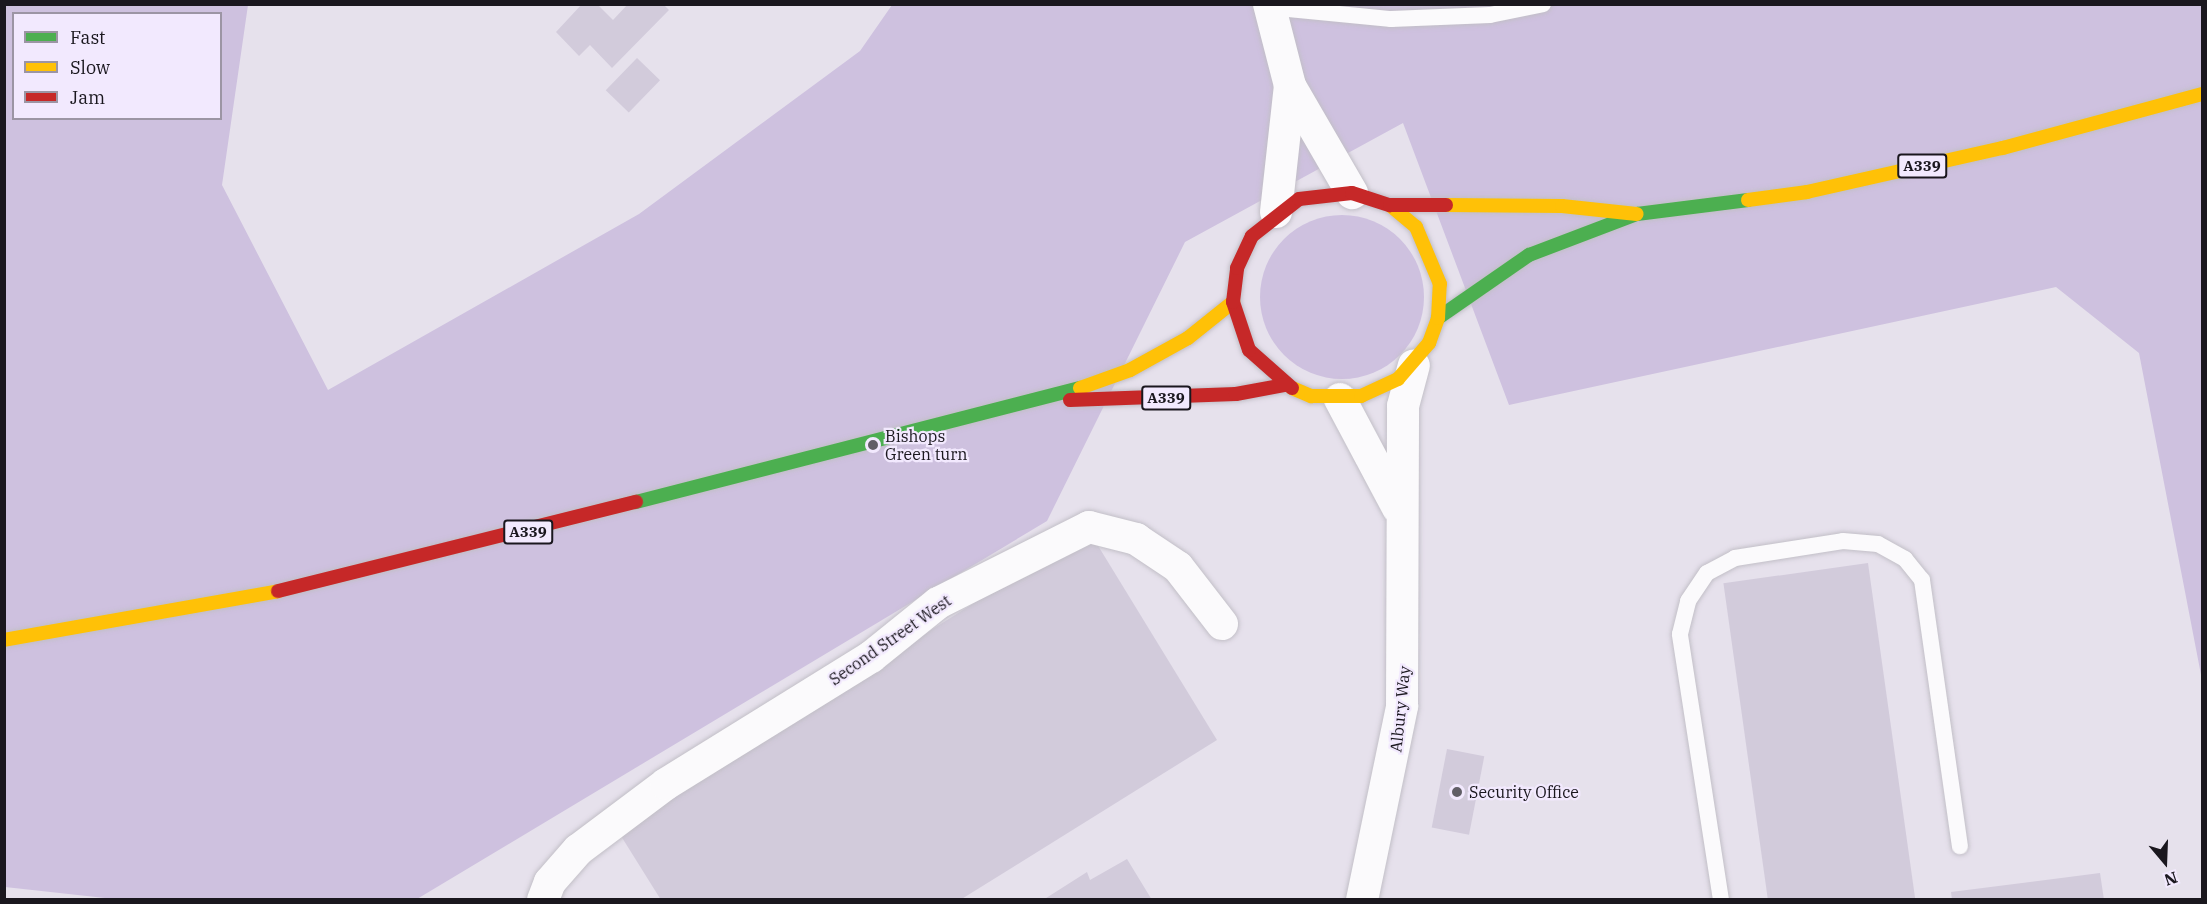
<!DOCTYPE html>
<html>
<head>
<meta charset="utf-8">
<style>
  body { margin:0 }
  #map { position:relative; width:2207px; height:904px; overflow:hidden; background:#e6e1ec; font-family:"IBM Plex Serif",serif }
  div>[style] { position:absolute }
  .green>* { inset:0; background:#cec1df }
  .round { border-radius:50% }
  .building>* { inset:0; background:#d2cbdb; transform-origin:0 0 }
  .roads { filter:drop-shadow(0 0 2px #c2bfc7) drop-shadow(0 0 2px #c2bfc7) }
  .lane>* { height:16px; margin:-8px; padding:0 8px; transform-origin:8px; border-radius:8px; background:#fbfafc }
  .street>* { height:32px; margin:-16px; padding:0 16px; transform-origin:16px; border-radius:16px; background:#fbfafc }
  .fast>* { height:14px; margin:-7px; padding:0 7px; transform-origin:7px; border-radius:7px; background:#4caf50 }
  .slow>* { height:14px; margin:-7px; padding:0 7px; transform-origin:7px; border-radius:7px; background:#ffc107 }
  .jam>* { height:14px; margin:-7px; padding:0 7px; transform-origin:7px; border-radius:7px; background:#c62828 }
  .dots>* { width:16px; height:16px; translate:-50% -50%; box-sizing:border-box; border:3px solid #f2e9fe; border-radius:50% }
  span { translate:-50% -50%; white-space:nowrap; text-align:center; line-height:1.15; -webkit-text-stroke:4.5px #f2e9fe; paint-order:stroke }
  .shield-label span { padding:2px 4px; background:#f2e9fe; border:2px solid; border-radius:4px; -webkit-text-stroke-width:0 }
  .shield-label { font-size:15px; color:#1a171e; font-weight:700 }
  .poi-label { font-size:16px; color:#1a171e }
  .left { translate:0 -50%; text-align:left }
  .street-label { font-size:16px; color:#1a171e }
  .frame { position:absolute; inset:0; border:6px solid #1a171e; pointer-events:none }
  .legend { position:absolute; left:12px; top:12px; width:210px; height:108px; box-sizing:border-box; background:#f2e9fe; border:2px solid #9c95a4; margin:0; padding:8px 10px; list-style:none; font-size:18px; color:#1a171e }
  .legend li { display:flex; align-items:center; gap:12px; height:30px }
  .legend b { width:30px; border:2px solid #9c95a4 }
  .north { position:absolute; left:2135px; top:832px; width:60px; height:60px; -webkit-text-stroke:4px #f2e9fe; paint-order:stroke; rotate:161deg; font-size:16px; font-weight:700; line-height:24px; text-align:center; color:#1a171e }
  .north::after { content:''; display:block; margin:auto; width:21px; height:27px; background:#1a171e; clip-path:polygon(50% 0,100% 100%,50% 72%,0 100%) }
</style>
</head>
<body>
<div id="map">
  <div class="green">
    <div style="clip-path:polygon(evenodd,5px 5px,248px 5px,222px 185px,328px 390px,639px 214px,860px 51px,892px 5px,2202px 5px,2202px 680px,2139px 353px,2056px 287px,1509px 405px,1403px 123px,1185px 242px,1047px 521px,417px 899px,123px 900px,5px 887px,5px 5px,14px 14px,220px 14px,220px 118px,14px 118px,14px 14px)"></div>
    <div class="round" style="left:1260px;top:215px;width:164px;height:164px"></div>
  </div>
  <div class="building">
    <div style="clip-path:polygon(582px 4px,597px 4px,613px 20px,628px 4px,663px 4px,669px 10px,612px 68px,590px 45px,579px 56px,556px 32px)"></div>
    <div style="left:637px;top:58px;width:32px;height:45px;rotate:44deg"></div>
    <div style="clip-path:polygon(1089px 531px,1217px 740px,960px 900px,661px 900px,616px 828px)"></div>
    <div style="left:1868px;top:563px;width:340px;height:146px;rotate:82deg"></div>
    <div style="left:1447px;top:749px;width:38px;height:80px;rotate:11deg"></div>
    <div style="clip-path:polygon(1127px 859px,1152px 900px,1043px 900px,1087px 872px,1090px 880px)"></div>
    <div style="clip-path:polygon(2100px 873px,2104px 900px,1952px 900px,1951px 892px)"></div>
  </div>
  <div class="roads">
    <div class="lane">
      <div style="left:1268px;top:7px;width:124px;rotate:5.6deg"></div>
      <div style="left:1391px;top:19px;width:99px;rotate:-2.3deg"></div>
      <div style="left:1490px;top:15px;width:54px;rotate:-11.7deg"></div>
      <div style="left:1721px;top:900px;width:269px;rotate:-98.8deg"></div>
      <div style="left:1680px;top:634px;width:34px;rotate:-76deg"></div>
      <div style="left:1688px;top:601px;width:34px;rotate:-56deg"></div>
      <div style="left:1707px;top:573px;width:32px;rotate:-28deg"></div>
      <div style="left:1735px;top:558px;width:109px;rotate:-8.9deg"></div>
      <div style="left:1843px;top:541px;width:35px;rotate:5deg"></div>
      <div style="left:1878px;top:544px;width:31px;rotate:29deg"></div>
      <div style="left:1905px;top:559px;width:27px;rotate:51deg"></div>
      <div style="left:1922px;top:580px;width:269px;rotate:81.9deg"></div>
    </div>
    <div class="street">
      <div style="left:1269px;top:4px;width:85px;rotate:75.6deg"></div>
      <div style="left:1290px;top:86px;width:124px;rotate:59.9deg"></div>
      <div style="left:1276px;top:212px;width:127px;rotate:-83.7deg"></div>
      <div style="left:1340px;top:399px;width:123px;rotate:62deg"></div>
      <div style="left:543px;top:900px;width:19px;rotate:-69deg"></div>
      <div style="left:550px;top:882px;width:43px;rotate:-48.8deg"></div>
      <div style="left:578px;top:850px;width:110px;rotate:-36.9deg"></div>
      <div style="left:666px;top:784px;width:241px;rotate:-31.8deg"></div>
      <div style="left:871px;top:657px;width:86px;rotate:-38.9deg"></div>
      <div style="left:938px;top:603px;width:169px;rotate:-26.7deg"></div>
      <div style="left:1089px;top:527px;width:49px;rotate:14.3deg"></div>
      <div style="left:1136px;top:539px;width:50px;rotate:33.7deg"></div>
      <div style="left:1178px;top:567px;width:72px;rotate:52.3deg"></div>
      <div style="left:1362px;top:900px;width:198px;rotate:-78.3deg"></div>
      <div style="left:1402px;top:706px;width:300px;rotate:-89.8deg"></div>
      <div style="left:1403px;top:406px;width:42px;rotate:-75deg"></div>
    </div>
    <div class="fast">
      <div style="left:1438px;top:318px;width:111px;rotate:-34.7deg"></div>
      <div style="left:1529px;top:255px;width:116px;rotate:-20.8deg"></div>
      <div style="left:1637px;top:214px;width:112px;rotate:-7.2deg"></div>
      <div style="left:636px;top:502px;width:458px;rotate:-14.4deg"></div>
    </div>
    <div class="slow">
      <div style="left:1748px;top:200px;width:60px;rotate:-7.7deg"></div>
      <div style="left:1807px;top:192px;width:201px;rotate:-12.7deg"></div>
      <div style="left:2003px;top:148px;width:206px;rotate:-15.2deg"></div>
      <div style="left:1446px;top:205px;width:116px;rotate:0.5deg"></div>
      <div style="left:1562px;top:206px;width:75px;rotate:6.1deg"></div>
      <div style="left:1080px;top:388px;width:53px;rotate:-19.8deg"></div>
      <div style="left:1130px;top:370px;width:66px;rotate:-28.9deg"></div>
      <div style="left:1188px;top:338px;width:58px;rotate:-38.7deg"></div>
      <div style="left:1292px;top:388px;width:21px;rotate:23deg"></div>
      <div style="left:1311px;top:396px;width:50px"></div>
      <div style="left:1361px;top:396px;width:41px;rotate:-24.7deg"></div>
      <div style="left:1398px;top:379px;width:48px;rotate:-49.3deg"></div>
      <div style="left:1429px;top:343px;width:27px;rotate:-70deg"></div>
      <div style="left:1438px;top:318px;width:34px;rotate:-87deg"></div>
      <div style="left:1440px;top:284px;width:62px;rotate:-112.8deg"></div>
      <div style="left:1416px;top:227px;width:34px;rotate:-140deg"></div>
      <div style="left:4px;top:640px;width:278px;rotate:-10.1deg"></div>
    </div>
    <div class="jam">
      <div style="left:1292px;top:388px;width:57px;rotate:-138.5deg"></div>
      <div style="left:1249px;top:350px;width:51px;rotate:-108.4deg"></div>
      <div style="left:1233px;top:302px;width:34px;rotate:-83deg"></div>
      <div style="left:1237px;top:268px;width:35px;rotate:-65deg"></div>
      <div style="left:1252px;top:236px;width:60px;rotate:-38.2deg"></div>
      <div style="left:1299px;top:199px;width:53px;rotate:-6.5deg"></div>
      <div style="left:1352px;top:193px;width:40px;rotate:18deg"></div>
      <div style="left:1390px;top:205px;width:56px"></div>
      <div style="left:1070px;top:400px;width:166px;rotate:-2.1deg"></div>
      <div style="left:1236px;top:394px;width:50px;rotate:-10.4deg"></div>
      <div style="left:278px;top:591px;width:369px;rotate:-14deg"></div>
    </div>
  </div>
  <div class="dots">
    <div style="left:873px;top:445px;background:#615e66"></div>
    <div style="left:1457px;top:792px;background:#615e66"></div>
  </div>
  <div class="shield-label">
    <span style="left:1922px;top:166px">A339</span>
    <span style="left:1166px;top:398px">A339</span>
    <span style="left:528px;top:532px">A339</span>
  </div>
  <div class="poi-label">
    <span class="left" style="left:885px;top:445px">Bishops<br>Green turn</span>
    <span class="left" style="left:1469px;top:792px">Security Office</span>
  </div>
  <div class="street-label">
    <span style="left:890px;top:640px;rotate:-35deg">Second Street West</span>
    <span style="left:1400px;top:709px;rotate:-84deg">Albury Way</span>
  </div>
  <div class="frame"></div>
  <ul class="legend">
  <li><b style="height:8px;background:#4caf50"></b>Fast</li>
  <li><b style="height:8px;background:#ffc107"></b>Slow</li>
  <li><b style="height:8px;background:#c62828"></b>Jam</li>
  </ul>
  <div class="north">N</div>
</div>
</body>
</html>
